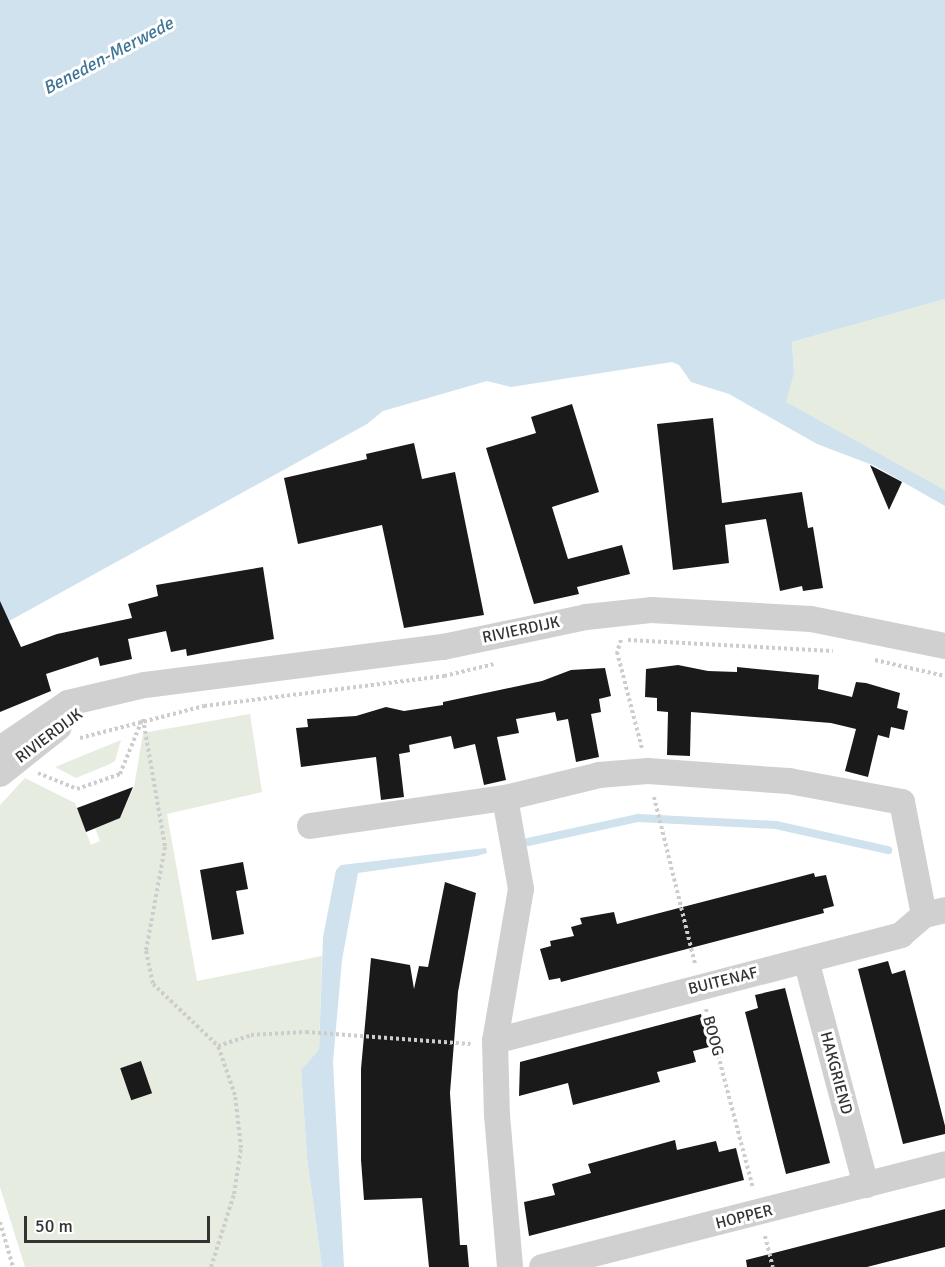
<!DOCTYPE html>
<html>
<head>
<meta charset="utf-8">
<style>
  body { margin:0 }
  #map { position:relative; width:945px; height:1267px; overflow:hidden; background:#fff; font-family:Signika,sans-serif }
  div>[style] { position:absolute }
  .green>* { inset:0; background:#e6ecdf }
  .water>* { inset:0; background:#cfe2ee }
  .stream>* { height:8px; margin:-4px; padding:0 4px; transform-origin:4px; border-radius:4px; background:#cfe2ee }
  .building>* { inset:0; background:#1a1a1a; transform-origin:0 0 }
  .path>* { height:4px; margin-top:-2px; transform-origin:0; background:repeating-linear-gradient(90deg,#cdcdcd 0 3px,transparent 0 6px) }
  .minor>* { height:26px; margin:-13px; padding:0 13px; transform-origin:13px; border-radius:13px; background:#d0d0d0 }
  span { translate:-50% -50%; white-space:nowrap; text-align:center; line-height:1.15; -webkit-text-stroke:6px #fff; paint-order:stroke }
  .street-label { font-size:16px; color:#333 }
  .water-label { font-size:18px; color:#3f7597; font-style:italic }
  .scale { position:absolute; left:24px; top:1216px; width:186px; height:27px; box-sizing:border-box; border:3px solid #333; border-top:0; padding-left:8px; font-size:18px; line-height:21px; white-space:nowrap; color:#333; -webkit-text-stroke:4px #fff; paint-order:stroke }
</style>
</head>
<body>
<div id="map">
  <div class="green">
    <div style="clip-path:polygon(945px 299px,945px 490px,785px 402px,794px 373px,792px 342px)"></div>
    <div style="clip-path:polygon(250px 714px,262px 792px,167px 814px,197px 981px,322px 956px,319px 1051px,301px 1070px,307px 1158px,322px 1267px,25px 1267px,0 1187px,0 805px,25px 778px,75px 803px,91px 845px,100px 841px,95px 828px,120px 818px,134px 787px,143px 733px)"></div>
    <div style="clip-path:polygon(121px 740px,115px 761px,110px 764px,76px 778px,55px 767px)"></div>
  </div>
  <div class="water">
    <div style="clip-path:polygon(0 0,945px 0,945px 299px,792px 342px,794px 373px,786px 402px,945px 490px,945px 506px,875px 466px,817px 444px,729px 394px,691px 382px,679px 365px,672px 362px,511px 387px,487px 381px,383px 411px,367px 424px,0 626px)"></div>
    <div style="clip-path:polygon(486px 848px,487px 853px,477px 856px,358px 873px,342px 960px,333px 1062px,344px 1267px,322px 1267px,307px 1158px,301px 1070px,319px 1050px,323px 937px,336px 870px,341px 865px)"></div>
  </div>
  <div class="stream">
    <div style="left:528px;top:842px;width:113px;rotate:-12.3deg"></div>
    <div style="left:638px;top:818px;width:138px;rotate:2.9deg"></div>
    <div style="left:776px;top:825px;width:115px;rotate:12.6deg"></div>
  </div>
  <div class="building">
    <div style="clip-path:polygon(572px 404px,599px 492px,552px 507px,568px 559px,622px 545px,630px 574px,577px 587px,579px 594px,534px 604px,486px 448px,536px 433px,531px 417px)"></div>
    <div style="clip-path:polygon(713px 418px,722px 503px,802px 492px,808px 528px,813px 527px,823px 588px,803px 591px,802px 586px,780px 591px,766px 519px,725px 525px,729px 563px,673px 570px,657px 424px)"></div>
    <div style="clip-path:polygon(414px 443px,422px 479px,455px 472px,484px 615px,404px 628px,382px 525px,298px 544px,284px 478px,367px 459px,366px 454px)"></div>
    <div style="clip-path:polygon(870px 465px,902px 482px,889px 510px)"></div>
    <div style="clip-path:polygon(263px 567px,274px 639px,187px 656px,186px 649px,171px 652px,166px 631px,128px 639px,132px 659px,100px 666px,98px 657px,46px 674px,51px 691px,0 712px,0 601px,21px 647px,57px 634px,132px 618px,128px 604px,158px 596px,156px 585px)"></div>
    <div style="clip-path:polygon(678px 665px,708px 671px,737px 672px,737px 667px,819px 675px,818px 689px,852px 697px,856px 682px,866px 683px,900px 693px,897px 708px,908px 711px,904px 730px,891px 727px,889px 738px,878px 735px,868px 777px,845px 771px,856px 729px,831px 723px,691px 712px,690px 756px,667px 755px,668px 712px,657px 711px,657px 698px,645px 697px,646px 669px)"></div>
    <div style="clip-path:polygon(605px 668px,611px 696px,599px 699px,601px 712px,591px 714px,599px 757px,576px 762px,568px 719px,557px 721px,555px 712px,516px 719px,519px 733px,497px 737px,506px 780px,484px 785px,475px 744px,454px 749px,451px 736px,409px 745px,410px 752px,399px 754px,404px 797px,381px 800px,376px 757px,301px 767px,296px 728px,308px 727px,307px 719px,356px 716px,386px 707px,404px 711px,443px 705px,443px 702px,542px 681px,571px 670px)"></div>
    <div style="clip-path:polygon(133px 787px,120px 818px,86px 832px,77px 808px)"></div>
    <div style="clip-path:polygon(243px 862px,248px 889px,236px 891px,244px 934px,212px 940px,200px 870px)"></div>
    <div style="clip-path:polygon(814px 873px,815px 877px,826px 875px,834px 906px,823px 909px,824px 913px,561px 982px,560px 978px,549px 980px,540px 949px,551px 946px,550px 941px,574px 936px,571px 927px,582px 924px,580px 918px,614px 912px,617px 924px)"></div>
    <div style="clip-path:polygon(445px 882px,476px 893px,458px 992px,450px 1093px,460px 1245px,467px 1245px,469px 1267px,429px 1267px,422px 1198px,364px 1200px,361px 1160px,361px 1069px,371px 958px,410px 965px,414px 989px,419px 966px,428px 967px)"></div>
    <div style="clip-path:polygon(888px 961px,892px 974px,905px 970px,945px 1126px,945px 1134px,903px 1144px,858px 969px)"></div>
    <div style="clip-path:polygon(785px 988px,830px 1163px,786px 1174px,745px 1012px,758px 1008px,755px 995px)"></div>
    <div style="clip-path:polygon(701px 1014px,709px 1047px,693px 1051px,696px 1062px,657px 1072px,660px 1082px,573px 1105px,568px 1083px,519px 1096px,520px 1062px)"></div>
    <div style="left:141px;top:1061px;width:34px;height:22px;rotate:71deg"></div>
    <div style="clip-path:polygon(675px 1140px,677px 1150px,716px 1141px,719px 1152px,736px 1148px,744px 1180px,529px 1236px,524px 1202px,555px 1195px,552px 1184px,591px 1173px,588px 1164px)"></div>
    <div style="clip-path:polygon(945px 1209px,945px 1247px,867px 1267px,747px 1267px,746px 1260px)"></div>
  </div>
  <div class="path">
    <div style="left:621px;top:640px;width:13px;rotate:108deg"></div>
    <div style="left:617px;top:652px;width:100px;rotate:75.5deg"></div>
    <div style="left:628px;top:640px;width:205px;rotate:3.1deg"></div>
    <div style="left:875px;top:660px;width:72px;rotate:12.9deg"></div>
    <div style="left:143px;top:719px;width:130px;rotate:80.2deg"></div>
    <div style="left:165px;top:847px;width:106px;rotate:100.4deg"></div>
    <div style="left:146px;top:951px;width:34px;rotate:78deg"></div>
    <div style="left:153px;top:984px;width:90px;rotate:43.6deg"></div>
    <div style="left:218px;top:1046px;width:35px;rotate:-18deg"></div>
    <div style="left:251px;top:1035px;width:55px;rotate:-3.1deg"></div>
    <div style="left:306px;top:1032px;width:165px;rotate:4.2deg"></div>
    <div style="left:80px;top:738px;width:128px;rotate:-14.5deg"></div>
    <div style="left:204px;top:706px;width:242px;rotate:-7.1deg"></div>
    <div style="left:444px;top:676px;width:51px;rotate:-13.5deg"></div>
    <div style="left:38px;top:773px;width:42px;rotate:22.3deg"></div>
    <div style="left:77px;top:789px;width:46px;rotate:-19.2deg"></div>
    <div style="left:120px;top:774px;width:58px;rotate:-67.8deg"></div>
    <div style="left:654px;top:797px;width:172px;rotate:76.2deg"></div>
    <div style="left:706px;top:1009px;width:185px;rotate:75.3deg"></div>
    <div style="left:0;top:1222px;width:47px;rotate:73.9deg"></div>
    <div style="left:765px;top:1236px;width:32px;rotate:76deg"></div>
    <div style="left:211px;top:1267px;width:77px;rotate:-72.5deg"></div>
    <div style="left:234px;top:1194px;width:47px;rotate:-81.3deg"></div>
    <div style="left:241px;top:1148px;width:53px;rotate:-96.5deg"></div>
    <div style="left:235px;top:1095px;width:52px;rotate:-109.1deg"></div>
  </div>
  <div class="minor">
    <div style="left:0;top:749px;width:82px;rotate:-34.1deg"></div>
    <div style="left:68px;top:703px;width:79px;rotate:-13.2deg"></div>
    <div style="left:145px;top:685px;width:300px;rotate:-7.3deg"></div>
    <div style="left:443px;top:647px;width:146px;rotate:-11.8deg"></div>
    <div style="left:586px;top:617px;width:65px;rotate:-6.1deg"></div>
    <div style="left:651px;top:610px;width:160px;rotate:3.2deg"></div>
    <div style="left:811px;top:619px;width:137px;rotate:11.4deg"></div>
    <div style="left:0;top:774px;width:75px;rotate:-38.5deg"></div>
    <div style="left:505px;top:798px;width:92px;rotate:80deg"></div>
    <div style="left:521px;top:889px;width:154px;rotate:99.7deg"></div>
    <div style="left:495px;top:1041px;width:74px;rotate:88.5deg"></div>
    <div style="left:497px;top:1115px;width:153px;rotate:85.1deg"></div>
    <div style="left:310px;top:826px;width:197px;rotate:-8.2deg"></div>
    <div style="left:505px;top:798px;width:97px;rotate:-13.7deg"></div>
    <div style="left:599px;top:775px;width:49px;rotate:-4.7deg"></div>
    <div style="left:648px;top:771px;width:141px;rotate:4.1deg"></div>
    <div style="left:789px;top:781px;width:115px;rotate:10.5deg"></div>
    <div style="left:902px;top:802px;width:115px;rotate:79deg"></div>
    <div style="left:806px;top:960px;width:233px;rotate:75.1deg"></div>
    <div style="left:495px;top:1041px;width:420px;rotate:-14.6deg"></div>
    <div style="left:901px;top:935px;width:30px;rotate:-41deg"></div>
    <div style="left:924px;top:915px;width:22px;rotate:-13deg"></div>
    <div style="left:542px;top:1267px;width:416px;rotate:-14.3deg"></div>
  </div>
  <div class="street-label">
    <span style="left:521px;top:630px;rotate:-12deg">RIVIERDIJK</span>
    <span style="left:49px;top:736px;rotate:-37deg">RIVIERDIJK</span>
    <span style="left:723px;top:981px;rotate:-14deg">BUITENAF</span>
    <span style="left:713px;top:1036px;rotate:75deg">BOOG</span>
    <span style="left:836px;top:1073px;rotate:75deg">HAKGRIEND</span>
    <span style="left:744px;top:1217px;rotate:-14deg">HOPPER</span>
  </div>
  <div class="water-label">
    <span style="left:108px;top:56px;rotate:-28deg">Beneden-Merwede</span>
  </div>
  <div class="scale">50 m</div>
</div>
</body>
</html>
